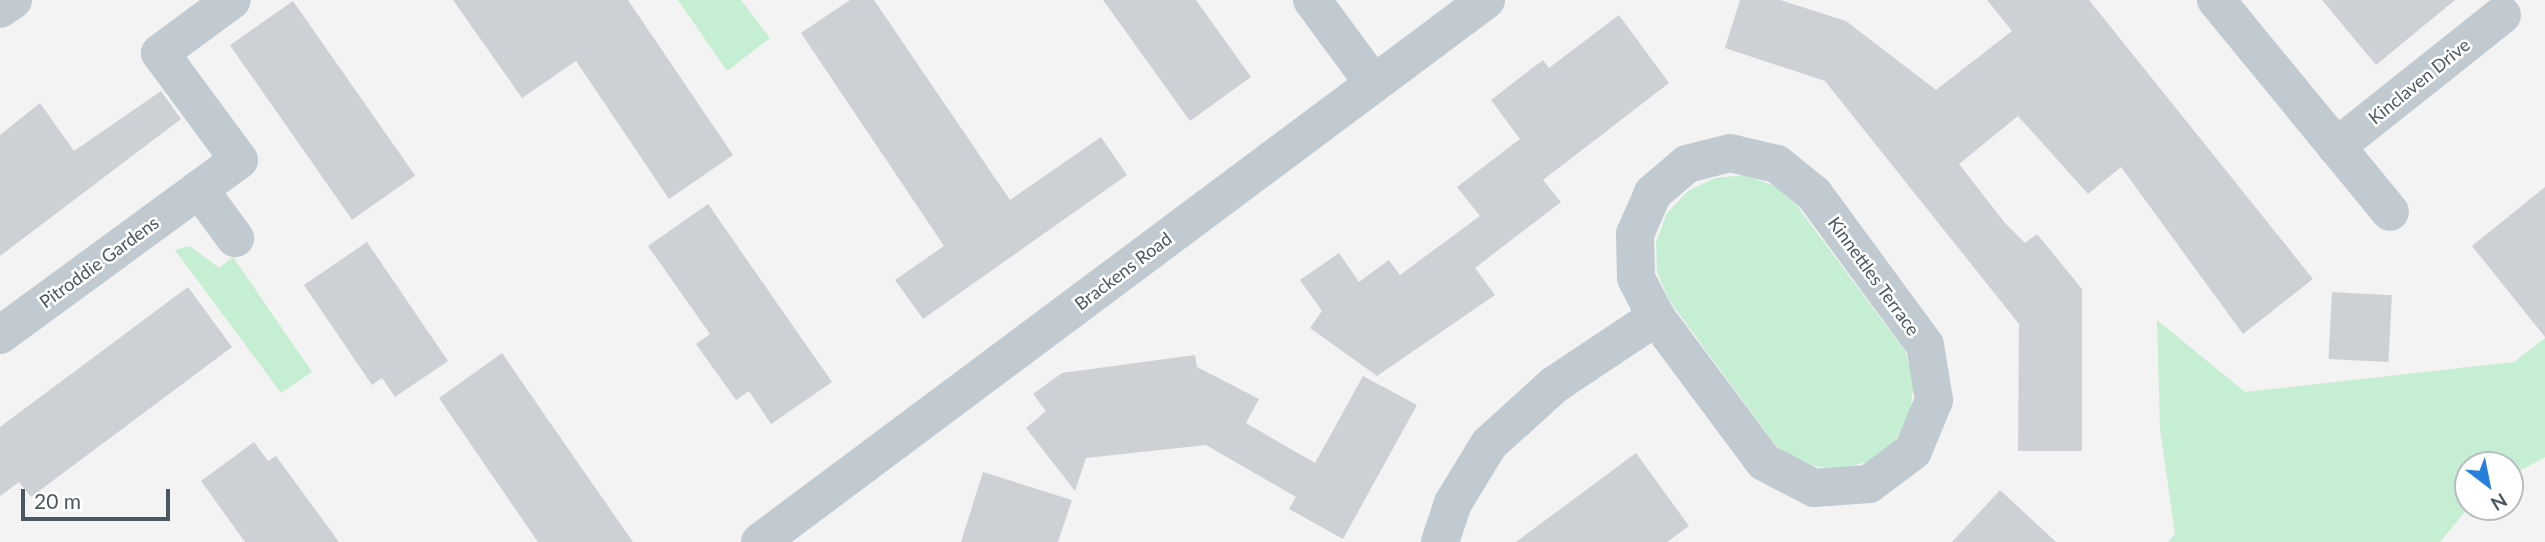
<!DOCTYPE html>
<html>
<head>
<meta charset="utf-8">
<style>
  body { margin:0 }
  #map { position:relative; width:2545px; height:542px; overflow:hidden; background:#f4f3f3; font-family:Lato,sans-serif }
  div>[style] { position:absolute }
  .green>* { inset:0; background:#c5eed2 }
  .building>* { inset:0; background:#cdd0d4; transform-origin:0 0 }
  .minor>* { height:38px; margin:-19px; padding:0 19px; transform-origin:19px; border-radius:19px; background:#c1cad0 }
  .tertiary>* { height:38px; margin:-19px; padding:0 19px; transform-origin:19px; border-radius:19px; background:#c1cad0 }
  span { translate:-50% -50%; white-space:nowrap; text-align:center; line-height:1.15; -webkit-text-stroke:5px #fff; paint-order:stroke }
  .street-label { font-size:18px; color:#4b575f }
  .north { position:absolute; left:2454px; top:451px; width:70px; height:70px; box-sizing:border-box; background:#fff; border:2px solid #b7bcbf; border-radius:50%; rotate:148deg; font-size:19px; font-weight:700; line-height:28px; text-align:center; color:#4b575f }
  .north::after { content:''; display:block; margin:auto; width:24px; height:32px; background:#2580dc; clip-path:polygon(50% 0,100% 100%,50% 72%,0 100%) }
  .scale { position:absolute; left:21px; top:489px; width:149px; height:32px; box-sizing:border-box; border:4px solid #4b575f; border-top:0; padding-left:9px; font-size:21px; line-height:24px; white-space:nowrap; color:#4b575f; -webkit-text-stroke:5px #fff; paint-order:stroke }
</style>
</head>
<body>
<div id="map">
  <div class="green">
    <div style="clip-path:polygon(678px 0,741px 0,770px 38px,727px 71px)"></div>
    <div style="clip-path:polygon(1745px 175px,1775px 186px,1797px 206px,1905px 351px,1914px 382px,1910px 414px,1894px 443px,1867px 462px,1836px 470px,1804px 464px,1776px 446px,1669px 300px,1657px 272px,1656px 242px,1667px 213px,1688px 191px,1715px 178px)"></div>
    <div style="clip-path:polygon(190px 246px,219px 268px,233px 257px,312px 372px,281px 393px,175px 250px)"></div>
    <div style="clip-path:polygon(2157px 320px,2245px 392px,2514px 362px,2545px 338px,2545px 457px,2510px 476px,2510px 465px,2468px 465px,2469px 507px,2440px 542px,2168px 542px,2175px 534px,2160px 429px)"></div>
  </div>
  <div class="building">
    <div style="clip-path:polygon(453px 0,628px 0,733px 155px,669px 199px,576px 61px,522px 98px)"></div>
    <div style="clip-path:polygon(850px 0,874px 0,1010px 200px,1101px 137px,1127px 175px,923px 319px,895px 280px,944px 246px,801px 33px)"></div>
    <div style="clip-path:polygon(1103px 0,1196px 0,1251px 77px,1190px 121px)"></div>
    <div style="clip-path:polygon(1740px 0,1780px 0,1846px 21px,1936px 90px,2012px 31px,1987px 0,2089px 0,2313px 279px,2243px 334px,2121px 167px,2088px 194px,2018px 116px,1959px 164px,2005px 223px,2025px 243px,2037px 234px,2082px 289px,2082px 451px,2018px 451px,2019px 324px,1825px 81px,1725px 48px)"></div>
    <div style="clip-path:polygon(2322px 0,2455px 0,2376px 65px)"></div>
    <div style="left:293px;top:1px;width:213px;height:77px;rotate:55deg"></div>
    <div style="clip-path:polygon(1619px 15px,1669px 83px,1543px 180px,1561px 202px,1475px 268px,1495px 295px,1377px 376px,1310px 328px,1322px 311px,1300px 280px,1339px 253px,1359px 282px,1389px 260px,1400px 275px,1480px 216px,1457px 187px,1520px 139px,1491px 100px,1543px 60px,1549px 68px)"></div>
    <div style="clip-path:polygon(161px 91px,181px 119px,0 256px,0 135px,40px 103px,74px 151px)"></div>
    <div style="clip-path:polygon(2545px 187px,2545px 337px,2472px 246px)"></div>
    <div style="clip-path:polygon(708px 204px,832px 382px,771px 424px,749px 391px,736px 400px,696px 344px,710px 334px,648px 246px)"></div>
    <div style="clip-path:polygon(367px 242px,448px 361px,395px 397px,382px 378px,372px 385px,304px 285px)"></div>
    <div style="clip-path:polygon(188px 287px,232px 347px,31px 497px,19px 482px,0 496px,0 427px)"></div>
    <div style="left:2332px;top:292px;width:60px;height:67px;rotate:3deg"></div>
    <div style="clip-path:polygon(502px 353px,544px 414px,633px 542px,538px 542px,487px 468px,439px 398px)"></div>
    <div style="clip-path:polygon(1195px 355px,1197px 367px,1259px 399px,1246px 423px,1315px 463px,1363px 376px,1417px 405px,1343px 539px,1289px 509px,1296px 497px,1206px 445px,1086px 458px,1075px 491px,1026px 428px,1046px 411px,1033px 394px,1062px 373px)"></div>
    <div style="clip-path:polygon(254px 442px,268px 461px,276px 456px,339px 542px,245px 542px,201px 481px)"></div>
    <div style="clip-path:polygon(1636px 453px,1689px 526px,1667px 542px,1516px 542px)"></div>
    <div style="clip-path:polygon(983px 472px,1072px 500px,1058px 542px,961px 542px)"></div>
    <div style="clip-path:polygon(2000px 490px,2056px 542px,1952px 542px)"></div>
  </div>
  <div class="minor">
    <div style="left:1312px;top:0;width:104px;rotate:53.6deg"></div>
    <div style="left:2216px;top:0;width:274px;rotate:50.6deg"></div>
    <div style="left:2336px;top:147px;width:212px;rotate:-38.5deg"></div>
    <div style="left:1730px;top:153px;width:48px;rotate:13.2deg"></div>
    <div style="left:1777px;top:164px;width:48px;rotate:39deg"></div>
    <div style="left:1814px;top:194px;width:187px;rotate:53.7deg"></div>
    <div style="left:1925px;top:345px;width:56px;rotate:80.7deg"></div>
    <div style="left:1934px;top:400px;width:55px;rotate:112.4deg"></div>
    <div style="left:1913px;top:451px;width:55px;rotate:143.1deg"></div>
    <div style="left:1869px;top:484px;width:55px;rotate:175.8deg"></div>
    <div style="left:1814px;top:488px;width:56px;rotate:-152.5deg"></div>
    <div style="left:1764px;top:462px;width:181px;rotate:-126.7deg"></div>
    <div style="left:1656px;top:317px;width:44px;rotate:-117.1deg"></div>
    <div style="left:1636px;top:278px;width:44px;rotate:-91.3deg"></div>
    <div style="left:1635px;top:234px;width:45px;rotate:-66.3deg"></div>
    <div style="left:1653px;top:193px;width:45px;rotate:-40.5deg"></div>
    <div style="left:1687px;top:164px;width:44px;rotate:-14.3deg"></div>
    <div style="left:199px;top:189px;width:61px;rotate:53.7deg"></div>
    <div style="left:0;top:335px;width:296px;rotate:-36.2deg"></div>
    <div style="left:239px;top:160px;width:133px;rotate:-126.4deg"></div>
    <div style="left:160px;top:53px;width:89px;rotate:-36.4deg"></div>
    <div style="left:760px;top:542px;width:906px;rotate:-36.74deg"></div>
    <div style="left:1440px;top:542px;width:41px;rotate:-71.6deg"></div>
    <div style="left:1453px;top:503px;width:69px;rotate:-58.6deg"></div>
    <div style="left:1489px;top:444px;width:88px;rotate:-42.2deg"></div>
    <div style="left:1554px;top:385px;width:123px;rotate:-33.7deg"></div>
  </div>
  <div class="tertiary">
    <div style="left:0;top:9px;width:16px;rotate:-35deg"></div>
  </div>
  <div class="street-label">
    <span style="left:2419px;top:81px;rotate:-39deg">Kinclaven Drive</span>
    <span style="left:99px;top:262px;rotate:-36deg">Pitroddie Gardens</span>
    <span style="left:1123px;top:271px;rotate:-37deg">Brackens Road</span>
    <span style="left:1874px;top:276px;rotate:54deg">Kinnettles Terrace</span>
  </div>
  <div class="north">N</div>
  <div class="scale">20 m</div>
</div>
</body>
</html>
